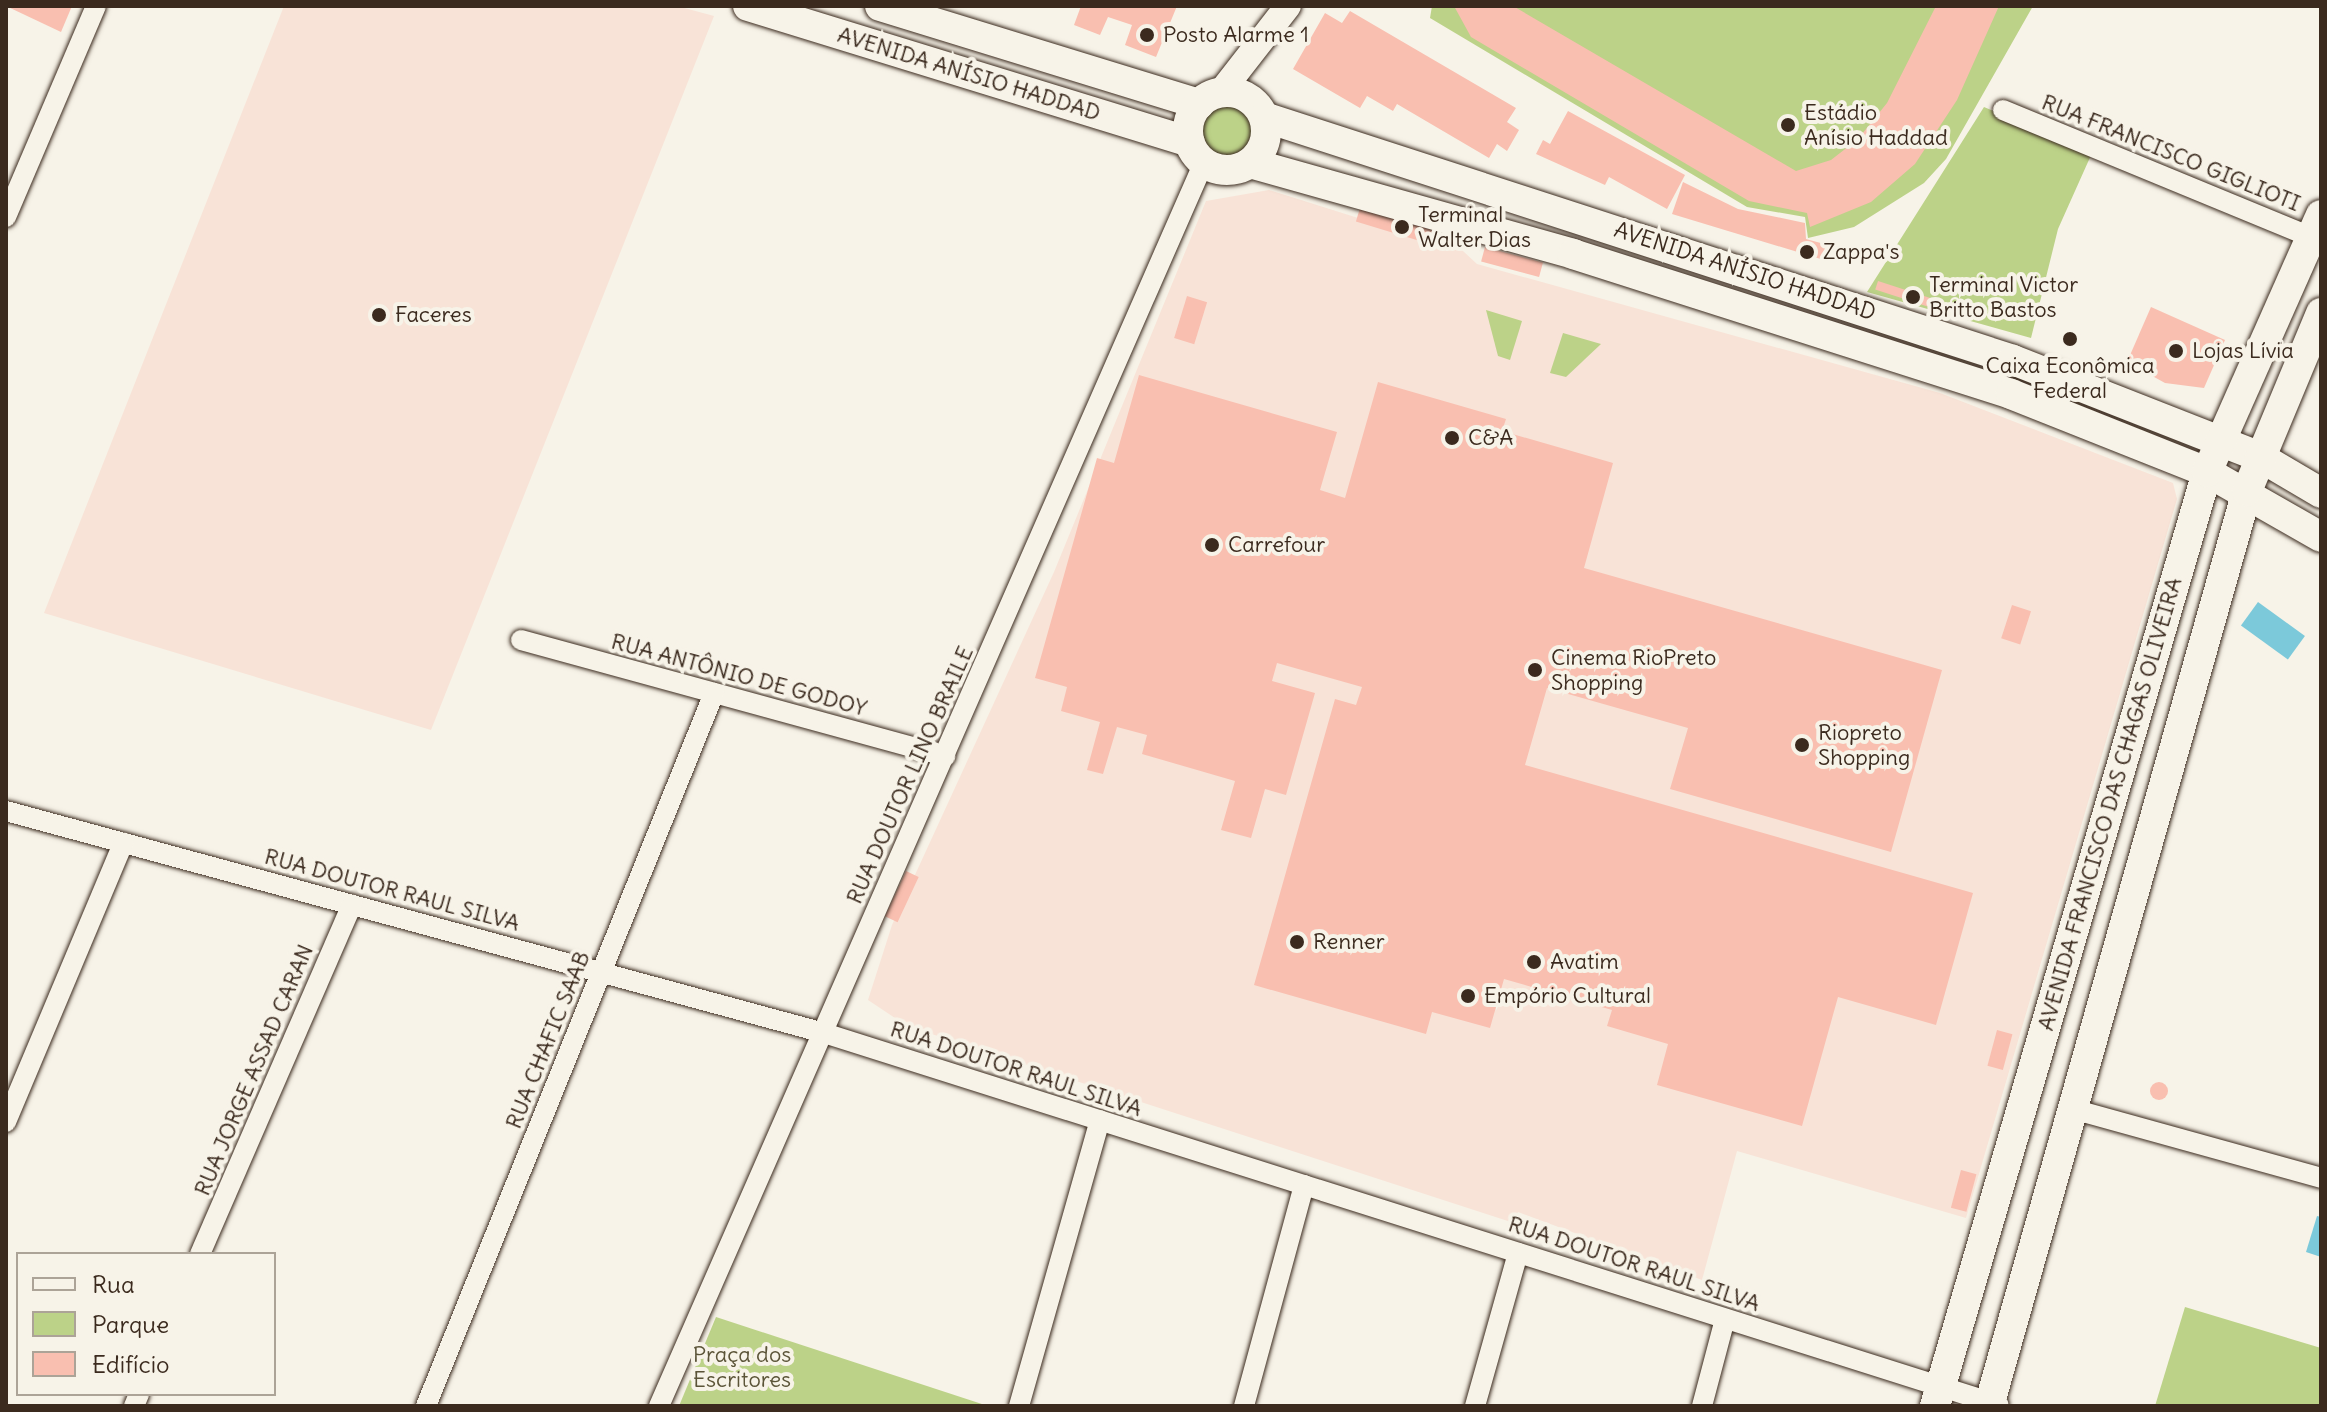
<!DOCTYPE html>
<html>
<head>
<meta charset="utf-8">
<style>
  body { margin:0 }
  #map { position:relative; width:2327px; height:1412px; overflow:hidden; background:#f7f3e8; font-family:Delius,sans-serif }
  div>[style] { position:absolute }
  .built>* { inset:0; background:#f8e3d7 }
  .green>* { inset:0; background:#bcd288 }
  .round { border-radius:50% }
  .water>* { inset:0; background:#7cc9da; transform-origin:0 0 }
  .building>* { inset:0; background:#f9bfb0; transform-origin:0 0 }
  .roads { filter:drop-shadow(0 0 2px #3b2a1e) drop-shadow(0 0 2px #3b2a1e) }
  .minor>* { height:20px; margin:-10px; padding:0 10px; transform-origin:10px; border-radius:10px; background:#f7f3e8 }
  .tertiary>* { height:26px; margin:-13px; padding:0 13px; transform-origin:13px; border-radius:13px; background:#f7f3e8 }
  .secondary>* { height:30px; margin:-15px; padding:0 15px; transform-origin:15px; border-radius:15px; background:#f7f3e8 }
  .secondary>.ring { margin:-15px; padding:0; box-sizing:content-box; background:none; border:30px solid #f7f3e8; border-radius:50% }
  .dots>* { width:22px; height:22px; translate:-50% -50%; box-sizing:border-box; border:4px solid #f7f3e8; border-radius:50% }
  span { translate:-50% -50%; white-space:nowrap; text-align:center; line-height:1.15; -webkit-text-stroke:8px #f7f3e8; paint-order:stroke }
  .poi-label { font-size:22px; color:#3b2a1e }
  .left { translate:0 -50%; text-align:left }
  .street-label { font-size:22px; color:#3b2a1e }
  .park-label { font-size:22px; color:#5b5438 }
  .frame { position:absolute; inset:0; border:8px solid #3b2a1e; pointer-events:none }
  .legend { position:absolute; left:16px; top:1252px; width:260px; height:144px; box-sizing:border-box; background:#f7f3e8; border:2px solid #aca397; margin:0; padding:10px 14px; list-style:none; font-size:24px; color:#3b2a1e }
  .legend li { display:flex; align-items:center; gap:16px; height:40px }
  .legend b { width:40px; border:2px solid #aca397 }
</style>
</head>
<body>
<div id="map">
  <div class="built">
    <div style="clip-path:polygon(284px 6px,677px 6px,714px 16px,431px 730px,44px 613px)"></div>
    <div style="clip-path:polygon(1269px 190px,1463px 251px,1477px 264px,1940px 393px,2173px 483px,2177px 499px,1966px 1218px,1737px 1151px,1702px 1280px,1518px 1212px,1514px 1223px,907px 1026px,868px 1000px,892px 925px,1054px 572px,1206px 201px)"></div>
  </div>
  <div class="green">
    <div style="clip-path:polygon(1432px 6px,2033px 6px,1946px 159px,1924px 183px,1854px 227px,1808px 238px,1805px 217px,1747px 207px,1430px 18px)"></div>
    <div class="round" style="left:1196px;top:100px;width:62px;height:62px"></div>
    <div style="clip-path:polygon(1984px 107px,2092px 153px,2058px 229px,2031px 338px,1867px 292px)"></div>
    <div style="clip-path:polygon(1486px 310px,1522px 321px,1510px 360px,1498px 356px)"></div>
    <div style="clip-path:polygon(1563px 333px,1601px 344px,1566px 377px,1550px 373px)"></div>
    <div style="clip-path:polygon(2185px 1307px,2321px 1348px,2321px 1406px,2155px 1406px)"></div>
    <div style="clip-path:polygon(716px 1317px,988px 1406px,679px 1406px)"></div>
  </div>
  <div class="water">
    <div style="left:2258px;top:602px;width:58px;height:29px;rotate:36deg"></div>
    <div style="clip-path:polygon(2317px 1216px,2321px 1217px,2321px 1257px,2306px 1252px)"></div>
  </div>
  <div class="building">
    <div style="clip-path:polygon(6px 6px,72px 6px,61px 32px)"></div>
    <div style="clip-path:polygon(1081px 6px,1177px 6px,1156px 57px,1125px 45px,1132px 25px,1108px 17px,1100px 35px,1074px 25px)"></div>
    <div style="clip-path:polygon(1454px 6px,1513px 6px,1796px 171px,1831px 160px,1858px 139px,1887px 103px,1936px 6px,1999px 6px,1957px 100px,1915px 164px,1871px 202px,1810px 227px,1807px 213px,1749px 201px,1471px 37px)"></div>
    <div style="clip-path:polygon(1350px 11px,1516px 108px,1507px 122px,1519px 130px,1507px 151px,1497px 144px,1489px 158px,1397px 104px,1393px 111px,1367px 96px,1360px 108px,1293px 69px,1325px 13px,1342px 23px)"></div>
    <div style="clip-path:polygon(1568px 111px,1685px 175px,1667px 209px,1609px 177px,1605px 185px,1536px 154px,1543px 140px,1550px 144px)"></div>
    <div style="clip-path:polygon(1683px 182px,1738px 209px,1805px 223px,1806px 239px,1828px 245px,1824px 260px,1672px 214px)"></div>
    <div style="left:1360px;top:208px;width:91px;height:14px;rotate:17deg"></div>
    <div style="left:1485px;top:247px;width:60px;height:15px;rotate:15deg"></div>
    <div style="left:1878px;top:281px;width:76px;height:9px;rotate:18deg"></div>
    <div style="left:1187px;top:296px;width:21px;height:44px;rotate:17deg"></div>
    <div style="clip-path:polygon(2151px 307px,2225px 340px,2204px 388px,2165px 383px,2127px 362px)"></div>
    <div style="clip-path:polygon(1139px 375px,1337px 432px,1320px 490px,1345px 498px,1378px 382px,1506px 419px,1502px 431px,1613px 463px,1584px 568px,1942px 670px,1891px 852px,1670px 789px,1688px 728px,1547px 688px,1525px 765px,1973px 893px,1936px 1025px,1838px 997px,1802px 1126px,1657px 1085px,1668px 1044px,1607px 1026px,1612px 1010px,1504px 979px,1490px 1028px,1432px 1012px,1426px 1034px,1254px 985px,1335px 699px,1356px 705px,1362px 687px,1277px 663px,1272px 681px,1315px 693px,1286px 795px,1265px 789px,1251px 838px,1221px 830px,1235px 781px,1142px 754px,1147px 735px,1117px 727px,1103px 774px,1087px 770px,1100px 722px,1061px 711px,1067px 687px,1035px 678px,1097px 458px,1114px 463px)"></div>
    <div style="left:2012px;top:605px;width:20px;height:35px;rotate:18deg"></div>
    <div style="left:906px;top:871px;width:14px;height:50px;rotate:25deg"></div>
    <div style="left:1997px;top:1030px;width:16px;height:37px;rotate:15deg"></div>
    <div class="round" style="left:2150px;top:1082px;width:18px;height:18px"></div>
    <div style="left:1961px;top:1170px;width:16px;height:39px;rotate:15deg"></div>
  </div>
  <div class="roads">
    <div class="minor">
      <div style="left:2003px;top:110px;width:344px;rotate:22.4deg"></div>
      <div style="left:6px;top:217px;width:229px;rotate:-66.9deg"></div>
      <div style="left:521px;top:640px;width:440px;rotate:15.3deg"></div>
      <div style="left:6px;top:811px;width:848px;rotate:15.18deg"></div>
      <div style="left:824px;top:1033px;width:1232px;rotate:17.57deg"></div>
      <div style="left:2069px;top:1108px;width:262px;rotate:15.5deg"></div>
      <div style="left:6px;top:1122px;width:303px;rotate:-67.2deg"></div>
      <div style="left:200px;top:1254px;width:381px;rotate:-66.5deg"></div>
      <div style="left:134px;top:1406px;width:13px;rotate:-67deg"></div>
      <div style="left:426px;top:1406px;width:769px;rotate:-68deg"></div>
      <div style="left:659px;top:1406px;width:1358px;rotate:-66.34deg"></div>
      <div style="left:1019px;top:1406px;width:297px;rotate:-74.2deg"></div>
      <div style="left:1244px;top:1406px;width:229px;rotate:-74.8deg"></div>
      <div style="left:1475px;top:1406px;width:159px;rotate:-74.3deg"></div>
      <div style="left:1702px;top:1406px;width:90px;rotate:-75.2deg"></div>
    </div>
    <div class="tertiary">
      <div style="left:1221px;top:92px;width:109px;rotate:-52.1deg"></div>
    </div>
    <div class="secondary">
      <div style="left:748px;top:6px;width:462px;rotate:17.1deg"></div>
      <div style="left:880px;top:6px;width:334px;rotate:17.1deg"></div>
      <div class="ring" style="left:1188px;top:92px;width:48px;height:48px"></div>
      <div style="left:1264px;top:117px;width:787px;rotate:17.97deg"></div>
      <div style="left:2013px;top:360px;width:265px;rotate:21.4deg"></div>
      <div style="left:2260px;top:457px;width:71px;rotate:30.5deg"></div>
      <div style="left:1250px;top:163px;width:336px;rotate:15.7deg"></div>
      <div style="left:1573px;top:254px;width:460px;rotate:17.7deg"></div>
      <div style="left:2011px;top:394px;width:211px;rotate:21.7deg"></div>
      <div style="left:2207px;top:472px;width:131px;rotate:29.7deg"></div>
      <div style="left:1935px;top:1406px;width:973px;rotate:-73.76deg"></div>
      <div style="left:2207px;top:472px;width:281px;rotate:-66.1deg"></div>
      <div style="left:1989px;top:1406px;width:951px;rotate:-74.25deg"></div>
      <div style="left:2247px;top:491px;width:193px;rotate:-67.4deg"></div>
    </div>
  </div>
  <div class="dots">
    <div style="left:1147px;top:35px;background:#3b2a1e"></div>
    <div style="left:1788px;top:125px;background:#3b2a1e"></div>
    <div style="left:1402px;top:227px;background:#3b2a1e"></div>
    <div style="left:1807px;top:252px;background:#3b2a1e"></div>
    <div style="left:1913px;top:297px;background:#3b2a1e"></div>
    <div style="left:379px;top:315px;background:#3b2a1e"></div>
    <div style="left:2070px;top:339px;background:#3b2a1e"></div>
    <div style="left:2176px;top:351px;background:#3b2a1e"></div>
    <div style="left:1452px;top:438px;background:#3b2a1e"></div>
    <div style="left:1212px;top:545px;background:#3b2a1e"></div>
    <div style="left:1535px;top:670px;background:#3b2a1e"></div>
    <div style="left:1802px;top:745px;background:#3b2a1e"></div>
    <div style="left:1297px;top:942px;background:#3b2a1e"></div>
    <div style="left:1534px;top:962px;background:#3b2a1e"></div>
    <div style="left:1468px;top:996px;background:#3b2a1e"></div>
  </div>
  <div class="poi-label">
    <span class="left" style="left:1163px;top:35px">Posto Alarme 1</span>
    <span class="left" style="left:1804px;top:125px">Estádio<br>Anísio Haddad</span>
    <span class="left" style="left:1418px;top:227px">Terminal<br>Walter Dias</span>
    <span class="left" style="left:1823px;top:252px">Zappa's</span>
    <span class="left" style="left:1929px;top:297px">Terminal Victor<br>Britto Bastos</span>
    <span class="left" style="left:395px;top:315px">Faceres</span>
    <span class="left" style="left:2192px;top:351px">Lojas Lívia</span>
    <span style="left:2070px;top:378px">Caixa Econômica<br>Federal</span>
    <span class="left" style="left:1468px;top:438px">C&amp;A</span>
    <span class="left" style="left:1228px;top:545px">Carrefour</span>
    <span class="left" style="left:1551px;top:670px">Cinema RioPreto<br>Shopping</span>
    <span class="left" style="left:1818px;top:745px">Riopreto<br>Shopping</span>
    <span class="left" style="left:1313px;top:942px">Renner</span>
    <span class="left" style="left:1550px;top:962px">Avatim</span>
    <span class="left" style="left:1484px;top:996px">Empório Cultural</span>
  </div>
  <div class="street-label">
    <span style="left:969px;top:74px;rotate:17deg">AVENIDA ANÍSIO HADDAD</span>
    <span style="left:2171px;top:153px;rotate:22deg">RUA FRANCISCO GIGLIOTI</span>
    <span style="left:1745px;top:271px;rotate:18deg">AVENIDA ANÍSIO HADDAD</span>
    <span style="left:739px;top:675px;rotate:15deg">RUA ANTÔNIO DE GODOY</span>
    <span style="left:910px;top:775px;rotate:-66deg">RUA DOUTOR LINO BRAILE</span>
    <span style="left:2110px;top:804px;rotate:-74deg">AVENIDA FRANCISCO DAS CHAGAS OLIVEIRA</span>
    <span style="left:392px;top:890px;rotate:15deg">RUA DOUTOR RAUL SILVA</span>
    <span style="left:548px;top:1040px;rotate:-68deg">RUA CHAFIC SAAB</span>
    <span style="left:1016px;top:1069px;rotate:18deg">RUA DOUTOR RAUL SILVA</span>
    <span style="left:254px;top:1070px;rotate:-67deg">RUA JORGE ASSAD CARAN</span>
    <span style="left:1634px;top:1264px;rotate:18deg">RUA DOUTOR RAUL SILVA</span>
  </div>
  <div class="park-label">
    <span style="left:742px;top:1367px">Praça dos<br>Escritores</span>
  </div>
  <div class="frame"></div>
  <ul class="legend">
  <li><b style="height:10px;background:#f7f3e8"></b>Rua</li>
  <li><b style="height:22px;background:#bcd288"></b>Parque</li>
  <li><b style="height:22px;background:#f9bfb0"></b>Edifício</li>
  </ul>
</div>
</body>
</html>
